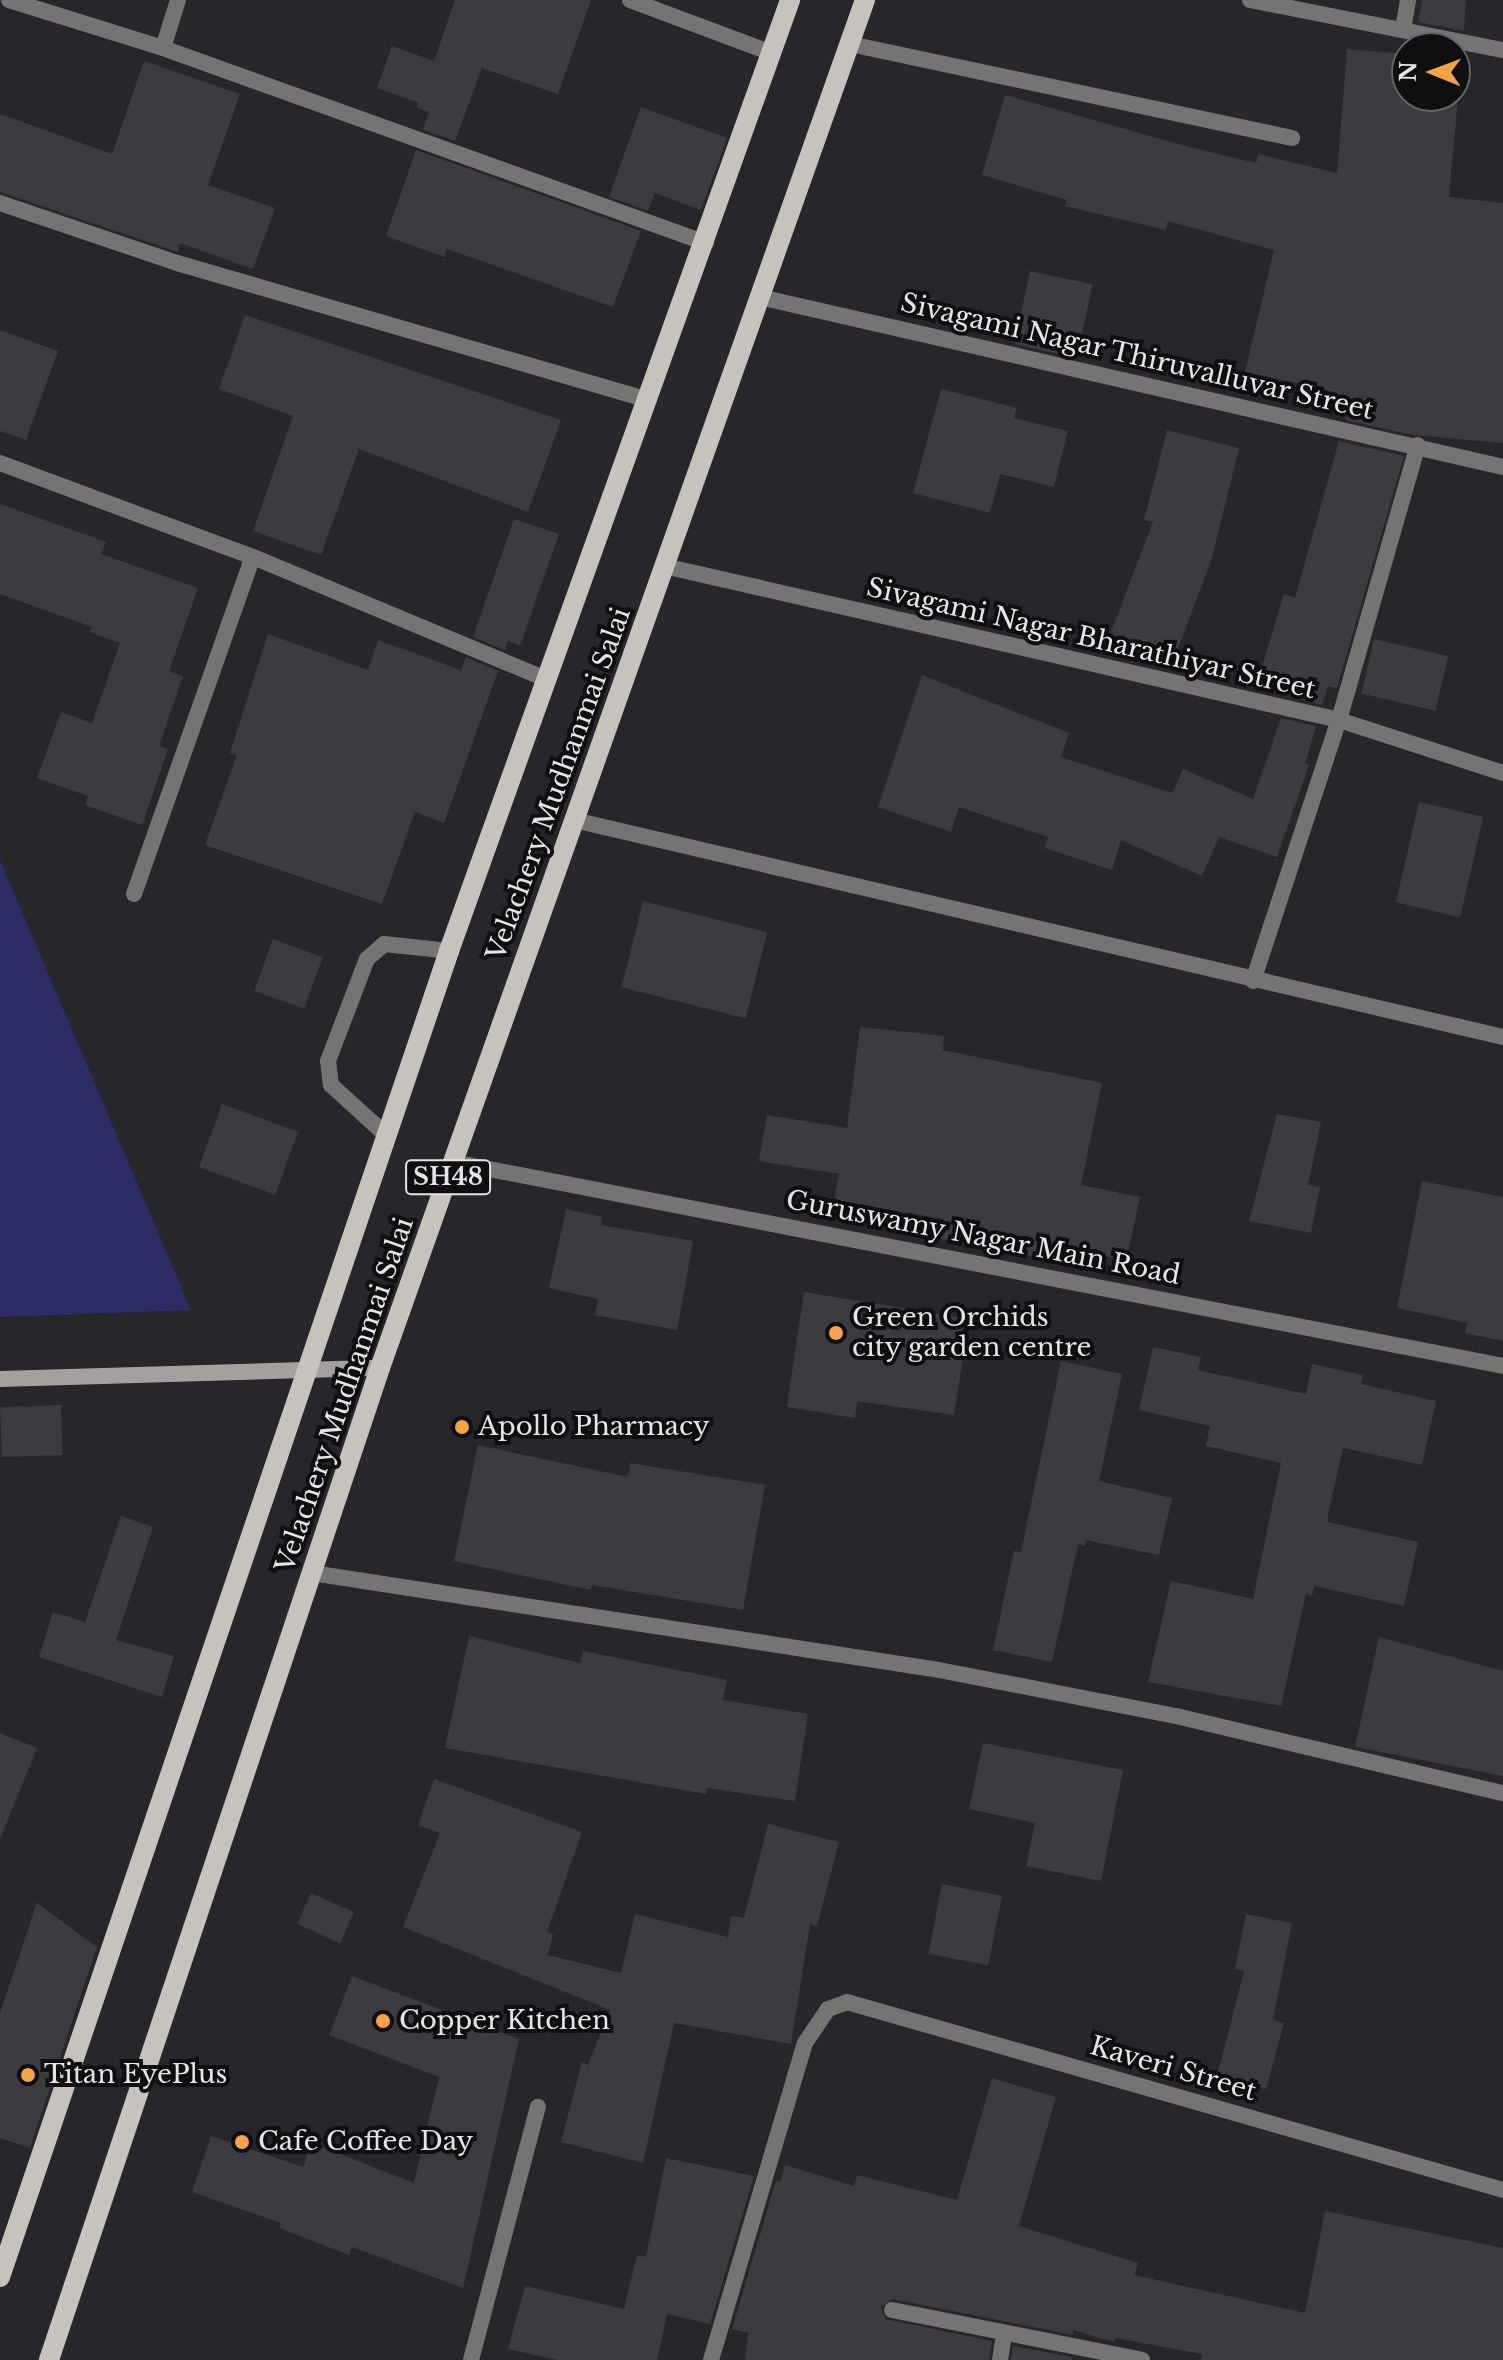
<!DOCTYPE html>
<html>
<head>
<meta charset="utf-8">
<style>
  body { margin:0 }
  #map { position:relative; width:1503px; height:2360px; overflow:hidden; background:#26262b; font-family:"Libre Baskerville",serif }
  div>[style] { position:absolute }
  .green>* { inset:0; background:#2e2c65 }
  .building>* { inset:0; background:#3b3b40; transform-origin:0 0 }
  .lane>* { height:16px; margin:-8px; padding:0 8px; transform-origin:8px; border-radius:8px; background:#767472 }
  .street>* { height:16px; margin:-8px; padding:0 8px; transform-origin:8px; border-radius:8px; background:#767472 }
  .secondary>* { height:16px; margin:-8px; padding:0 8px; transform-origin:8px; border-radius:8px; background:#a4a09d }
  .primary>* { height:20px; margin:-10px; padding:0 10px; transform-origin:10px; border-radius:10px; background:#c7c2be }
  .dots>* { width:22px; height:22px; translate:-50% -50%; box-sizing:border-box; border:4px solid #0f0f11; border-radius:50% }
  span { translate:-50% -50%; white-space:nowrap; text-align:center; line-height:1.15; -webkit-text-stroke:8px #0f0f11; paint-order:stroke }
  .shield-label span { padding:2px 6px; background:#0f0f11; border:2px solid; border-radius:6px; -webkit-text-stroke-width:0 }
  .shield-label { font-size:24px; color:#e5e5e9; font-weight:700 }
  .street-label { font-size:26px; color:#e5e5e9 }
  .poi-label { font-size:26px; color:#e5e5e9 }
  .left { translate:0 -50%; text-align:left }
  .north { position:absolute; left:1391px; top:32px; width:80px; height:80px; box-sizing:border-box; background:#0f0f11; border:2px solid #656567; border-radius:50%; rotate:271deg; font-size:22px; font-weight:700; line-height:32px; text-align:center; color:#e5e5e9 }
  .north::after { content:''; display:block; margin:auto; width:28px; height:36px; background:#f6a248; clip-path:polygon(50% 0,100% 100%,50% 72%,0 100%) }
</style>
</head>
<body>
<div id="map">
  <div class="green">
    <div style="clip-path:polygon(0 860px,191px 1310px,0 1317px)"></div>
  </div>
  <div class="building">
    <div style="clip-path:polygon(455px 0,591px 0,558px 94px,482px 68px,455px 141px,423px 130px,429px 112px,417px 108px,419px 103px,377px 88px,392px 46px,434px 61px)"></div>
    <div style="clip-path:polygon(1422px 0,1466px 0,1464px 31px,1418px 22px)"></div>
    <div style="clip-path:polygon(1347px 49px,1407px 54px,1407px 96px,1455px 96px,1455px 52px,1462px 53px,1449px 197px,1503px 203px,1503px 443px,1413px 435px,1345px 420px,1348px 413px,1326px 408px,1330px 391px,1245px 372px,1274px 250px,1168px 221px,1166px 230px,1065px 206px,1067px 200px,982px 175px,1005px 95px,1185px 146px,1256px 163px,1258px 154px,1337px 173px)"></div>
    <div style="clip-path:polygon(144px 61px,240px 94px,208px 185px,275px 208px,253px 269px,180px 243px,178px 252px,0 192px,0 114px,112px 154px)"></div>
    <div style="clip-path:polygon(641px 107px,727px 138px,701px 210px,655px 193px,648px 211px,609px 197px)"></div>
    <div style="clip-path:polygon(416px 150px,641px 231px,613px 307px,447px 249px,444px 257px,386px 236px)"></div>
    <div style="left:1030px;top:271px;width:64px;height:75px;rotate:12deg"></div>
    <div style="clip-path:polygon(245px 315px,561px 420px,528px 512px,359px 449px,321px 555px,253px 531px,293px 416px,219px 389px)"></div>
    <div style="clip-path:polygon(0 330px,58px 351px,26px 440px,0 431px)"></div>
    <div style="clip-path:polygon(941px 389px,1017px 408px,1014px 418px,1068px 431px,1054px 487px,1000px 474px,990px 513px,913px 493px)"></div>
    <div style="clip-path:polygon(1167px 430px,1239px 448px,1212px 558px,1170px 670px,1104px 650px,1153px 522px,1144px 520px)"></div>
    <div style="clip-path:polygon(1339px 441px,1404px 456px,1337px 688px,1328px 686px,1322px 705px,1256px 687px,1284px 594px,1295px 598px)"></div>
    <div style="clip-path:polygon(0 504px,106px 542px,101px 554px,198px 588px,169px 671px,183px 676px,159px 746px,168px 749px,142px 825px,85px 805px,88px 796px,37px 778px,61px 712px,92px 723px,120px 643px,90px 632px,92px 627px,0 594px)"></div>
    <div style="clip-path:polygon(514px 519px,559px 534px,520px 646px,508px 641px,505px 650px,473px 637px)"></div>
    <div style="clip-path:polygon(268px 634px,368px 670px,378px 640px,461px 670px,466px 657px,498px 671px,444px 823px,415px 812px,382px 904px,205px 845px,237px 755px,230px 753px)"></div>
    <div style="left:1374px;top:639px;width:76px;height:56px;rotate:13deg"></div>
    <div style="clip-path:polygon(922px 675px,1069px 733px,1061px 757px,1172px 793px,1183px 769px,1253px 799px,1281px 718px,1316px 726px,1305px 764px,1309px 765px,1277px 857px,1219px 837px,1202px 876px,1121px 840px,1112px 870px,1045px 848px,1048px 837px,959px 807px,951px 832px,878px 807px)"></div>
    <div style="left:1419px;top:802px;width:66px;height:103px;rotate:13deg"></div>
    <div style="left:643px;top:901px;width:128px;height:89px;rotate:14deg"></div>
    <div style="left:273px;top:939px;width:53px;height:55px;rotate:20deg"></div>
    <div style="clip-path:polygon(860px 1027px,944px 1036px,943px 1050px,1102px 1083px,1081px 1185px,1140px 1197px,1126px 1261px,1063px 1247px,1060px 1262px,941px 1239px,944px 1219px,834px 1201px,839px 1174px,759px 1161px,767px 1115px,847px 1128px)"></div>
    <div style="left:222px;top:1104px;width:81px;height:67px;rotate:20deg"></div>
    <div style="clip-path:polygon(1277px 1114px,1321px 1122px,1308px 1185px,1320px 1187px,1311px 1233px,1249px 1221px)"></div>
    <div style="clip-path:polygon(1422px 1181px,1503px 1197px,1503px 1341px,1465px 1333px,1467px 1323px,1397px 1308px)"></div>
    <div style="clip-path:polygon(566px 1209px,602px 1217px,601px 1225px,693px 1241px,677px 1330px,595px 1315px,598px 1299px,549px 1288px)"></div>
    <div style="clip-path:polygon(804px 1292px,969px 1319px,954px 1415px,857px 1401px,855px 1418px,787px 1407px)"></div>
    <div style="clip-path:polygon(1153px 1347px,1201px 1357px,1198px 1370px,1306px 1394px,1312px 1364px,1363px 1375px,1361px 1384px,1436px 1401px,1422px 1465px,1343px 1448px,1328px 1515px,1328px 1522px,1418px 1542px,1404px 1606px,1314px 1586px,1312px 1596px,1306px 1594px,1281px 1706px,1148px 1682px,1171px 1581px,1253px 1599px,1281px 1463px,1206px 1446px,1210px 1426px,1139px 1410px)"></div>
    <div style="clip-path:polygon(1061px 1361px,1122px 1374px,1099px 1481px,1172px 1498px,1159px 1555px,1086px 1540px,1085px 1546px,1078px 1544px,1052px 1662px,993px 1650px,1014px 1551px,1021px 1552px)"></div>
    <div style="left:61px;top:1405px;width:50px;height:61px;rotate:88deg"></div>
    <div style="clip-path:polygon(478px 1445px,628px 1477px,630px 1463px,765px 1485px,743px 1610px,592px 1585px,591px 1590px,454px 1561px)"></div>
    <div style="clip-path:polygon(121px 1516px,153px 1527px,116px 1640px,174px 1656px,162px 1697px,39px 1657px,53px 1612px,85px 1622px)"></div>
    <div style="clip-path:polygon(469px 1636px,580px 1663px,583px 1651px,727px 1680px,723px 1700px,808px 1714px,795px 1801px,707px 1788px,706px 1794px,445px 1748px)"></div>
    <div style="clip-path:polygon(1379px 1637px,1503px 1671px,1503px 1776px,1355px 1747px)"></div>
    <div style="clip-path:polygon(0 1733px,37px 1748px,1px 1837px,0 1837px)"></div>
    <div style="clip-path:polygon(983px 1743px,1123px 1770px,1101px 1881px,1026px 1866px,1035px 1823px,969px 1809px)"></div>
    <div style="clip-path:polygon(434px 1779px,582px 1832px,547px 1932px,553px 1934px,548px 1955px,621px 1973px,635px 1914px,728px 1937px,731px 1916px,744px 1918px,768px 1824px,839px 1842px,817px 1926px,810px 1924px,791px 2044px,674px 2023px,643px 2163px,561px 2142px,582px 2062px,588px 2065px,610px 2010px,403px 1927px,440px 1833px,418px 1825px)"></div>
    <div style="left:942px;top:1884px;width:61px;height:71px;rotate:11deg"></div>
    <div style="left:311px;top:1893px;width:47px;height:34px;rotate:24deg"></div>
    <div style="clip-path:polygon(37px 1903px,97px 1947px,30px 2148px,0 2138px,0 2013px)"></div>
    <div style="clip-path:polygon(1246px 1914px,1292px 1923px,1273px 2020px,1284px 2023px,1266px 2089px,1217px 2076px,1244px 1971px,1235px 1969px)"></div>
    <div style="clip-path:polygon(352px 1976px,519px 2039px,463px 2288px,352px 2247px,349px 2255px,279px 2228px,281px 2223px,192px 2192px,211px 2136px,303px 2167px,312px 2143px,414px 2183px,439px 2077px,329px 2035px)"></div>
    <div style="clip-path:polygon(992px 2078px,1056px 2097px,1019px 2226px,1138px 2263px,1134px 2275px,1305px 2313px,1325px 2211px,1503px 2248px,1503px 2360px,1201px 2360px,1202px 2354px,1115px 2338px,1114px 2342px,1073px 2330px,1073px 2335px,893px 2299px,881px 2307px,885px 2319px,992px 2341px,989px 2360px,745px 2360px,748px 2333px,732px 2329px,776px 2181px,780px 2182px,785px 2165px,854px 2186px,857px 2175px,957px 2200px)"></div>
    <div style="clip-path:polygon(666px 2158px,754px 2176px,710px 2324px,667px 2314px,657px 2360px,557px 2360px,508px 2349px,525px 2286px,624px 2309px,637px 2255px,646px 2257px)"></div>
    <div style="clip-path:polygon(1013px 2346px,1072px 2357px,1072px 2360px,1011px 2360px)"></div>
  </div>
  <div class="lane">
    <div style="left:386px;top:1135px;width:74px;rotate:-137.7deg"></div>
    <div style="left:331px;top:1085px;width:24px;rotate:-97deg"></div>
    <div style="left:328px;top:1061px;width:109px;rotate:-69.1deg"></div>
    <div style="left:367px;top:959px;width:23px;rotate:-41deg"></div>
    <div style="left:384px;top:944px;width:65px;rotate:6.1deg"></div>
  </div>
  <div class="street">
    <div style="left:9px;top:0;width:161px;rotate:17.3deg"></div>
    <div style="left:163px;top:48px;width:577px;rotate:19.75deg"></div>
    <div style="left:630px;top:0;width:152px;rotate:20.5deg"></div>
    <div style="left:1250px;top:0;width:258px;rotate:11.2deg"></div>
    <div style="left:1403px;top:29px;width:29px;rotate:-80deg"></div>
    <div style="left:850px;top:44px;width:452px;rotate:12deg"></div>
    <div style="left:163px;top:48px;width:50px;rotate:-72.6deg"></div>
    <div style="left:0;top:203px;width:187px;rotate:18.7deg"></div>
    <div style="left:177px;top:263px;width:491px;rotate:16.2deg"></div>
    <div style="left:760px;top:297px;width:762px;rotate:12.89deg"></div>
    <div style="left:0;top:463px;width:270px;rotate:20.4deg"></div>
    <div style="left:253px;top:557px;width:315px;rotate:22.6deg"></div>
    <div style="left:664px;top:566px;width:692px;rotate:12.85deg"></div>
    <div style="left:1339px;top:720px;width:172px;rotate:17.9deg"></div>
    <div style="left:574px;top:820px;width:954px;rotate:13.15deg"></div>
    <div style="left:134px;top:894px;width:357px;rotate:-70.6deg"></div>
    <div style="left:1253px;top:981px;width:275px;rotate:-71.8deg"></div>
    <div style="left:1339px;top:720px;width:286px;rotate:-74deg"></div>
    <div style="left:453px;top:1162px;width:1070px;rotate:10.99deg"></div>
    <div style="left:312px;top:1573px;width:634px;rotate:8.79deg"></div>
    <div style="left:939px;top:1670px;width:241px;rotate:11deg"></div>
    <div style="left:1176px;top:1716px;width:336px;rotate:13.3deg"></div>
    <div style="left:892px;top:2310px;width:255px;rotate:11.3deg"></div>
    <div style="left:471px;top:2360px;width:262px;rotate:-75.2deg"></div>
    <div style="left:711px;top:2360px;width:331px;rotate:-73.5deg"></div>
    <div style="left:805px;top:2043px;width:41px;rotate:-55.9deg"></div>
    <div style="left:828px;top:2009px;width:20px;rotate:-20deg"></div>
    <div style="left:847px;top:2002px;width:682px;rotate:15.99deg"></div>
    <div style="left:1000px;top:2360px;width:26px;rotate:-81deg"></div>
  </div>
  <div class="secondary">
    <div style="left:0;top:1379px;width:380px;rotate:-1.7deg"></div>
  </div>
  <div class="primary">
    <div style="left:0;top:2277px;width:1400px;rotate:-71.29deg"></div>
    <div style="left:449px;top:951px;width:1010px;rotate:-70.27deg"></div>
    <div style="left:49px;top:2360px;width:1046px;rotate:-71.55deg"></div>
    <div style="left:380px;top:1368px;width:1451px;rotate:-70.48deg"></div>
  </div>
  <div class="dots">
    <div style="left:836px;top:1333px;background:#f6a248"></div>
    <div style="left:462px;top:1427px;background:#f6a248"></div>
    <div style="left:383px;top:2021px;background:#f6a248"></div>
    <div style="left:28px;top:2075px;background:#f6a248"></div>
    <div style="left:242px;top:2142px;background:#f6a248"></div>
  </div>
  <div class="shield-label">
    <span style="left:448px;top:1177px">SH48</span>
  </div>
  <div class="street-label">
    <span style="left:1137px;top:357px;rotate:13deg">Sivagami Nagar Thiruvalluvar Street</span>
    <span style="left:1091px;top:639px;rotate:13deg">Sivagami Nagar Bharathiyar Street</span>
    <span style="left:559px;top:784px;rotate:-70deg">Velachery Mudhanmai Salai</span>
    <span style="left:983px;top:1238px;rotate:11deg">Guruswamy Nagar Main Road</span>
    <span style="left:345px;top:1395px;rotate:-71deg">Velachery Mudhanmai Salai</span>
    <span style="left:1173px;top:2069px;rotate:16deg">Kaveri Street</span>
  </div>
  <div class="poi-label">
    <span class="left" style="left:852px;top:1333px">Green Orchids<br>city garden centre</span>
    <span class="left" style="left:478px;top:1427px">Apollo Pharmacy</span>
    <span class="left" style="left:399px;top:2021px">Copper Kitchen</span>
    <span class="left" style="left:44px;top:2075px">Titan EyePlus</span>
    <span class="left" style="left:258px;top:2142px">Cafe Coffee Day</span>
  </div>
  <div class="north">N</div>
</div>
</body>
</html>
